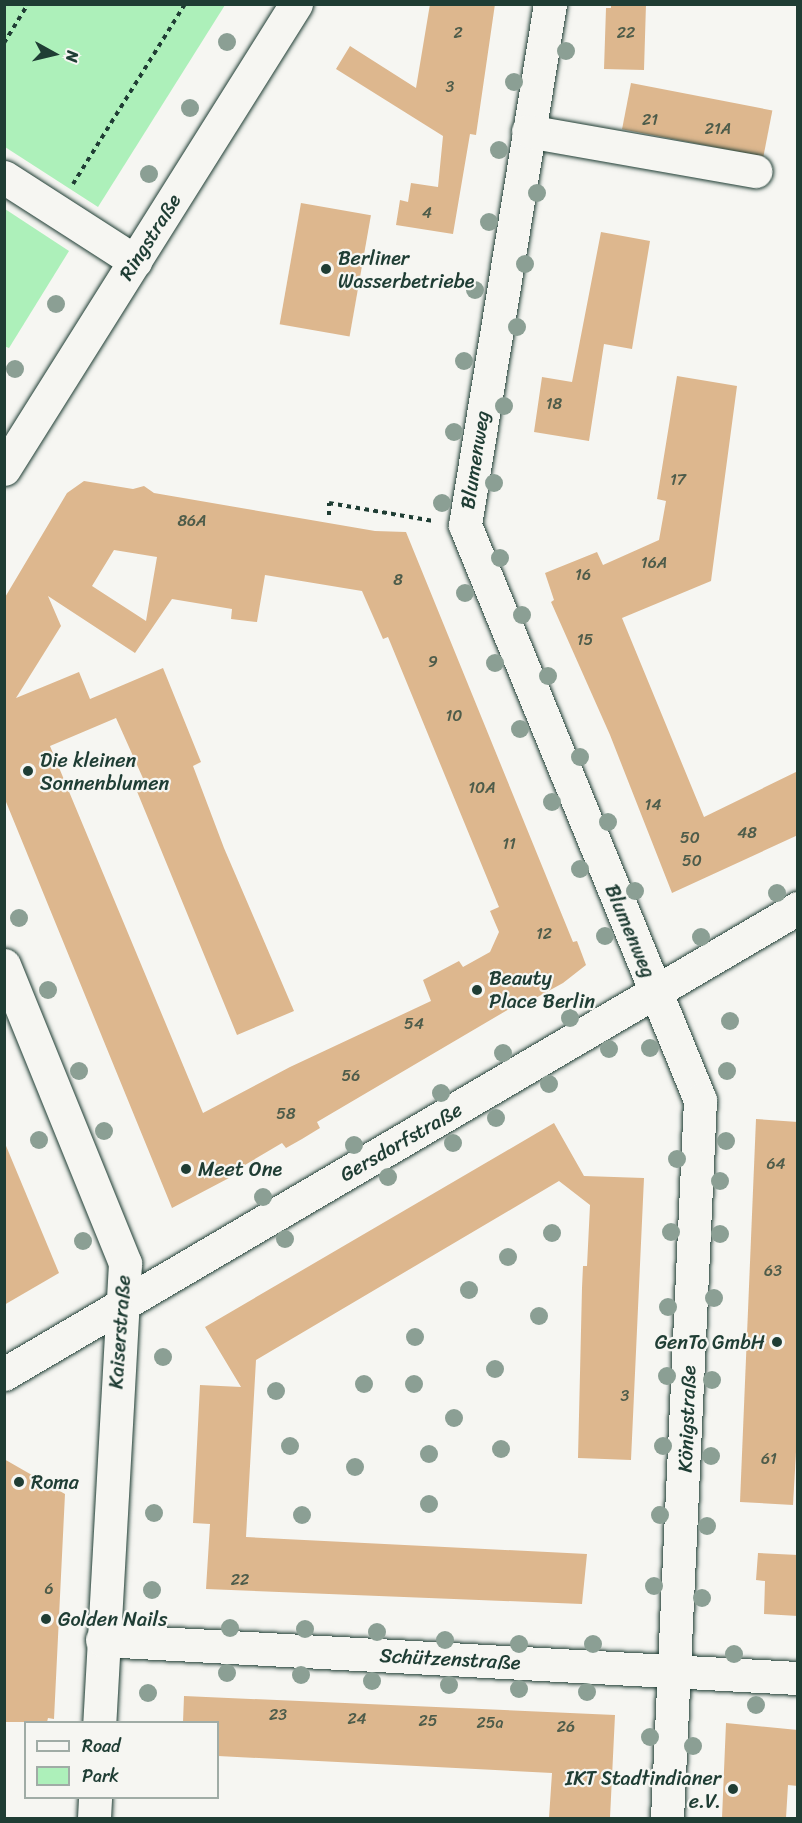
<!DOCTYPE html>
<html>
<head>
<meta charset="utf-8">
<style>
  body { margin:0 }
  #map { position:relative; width:802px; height:1823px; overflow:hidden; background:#f6f6f2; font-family:Sriracha,sans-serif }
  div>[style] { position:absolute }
  .green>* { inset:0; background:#adf0ba }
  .building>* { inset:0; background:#ddb78e; transform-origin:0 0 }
  .path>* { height:4px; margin-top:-2px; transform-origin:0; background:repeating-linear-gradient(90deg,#1f3d34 0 4.5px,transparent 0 9px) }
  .roads { filter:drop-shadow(0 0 2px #1f3d34) drop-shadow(0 0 2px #1f3d34) }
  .minor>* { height:33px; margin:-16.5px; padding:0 16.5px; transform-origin:16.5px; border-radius:16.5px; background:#f6f6f2 }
  .major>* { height:33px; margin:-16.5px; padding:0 16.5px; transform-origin:16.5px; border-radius:16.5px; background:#f6f6f2 }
  .trees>* { width:18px; height:18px; margin:-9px; border-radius:50%; background:#8b9f94 }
  .dots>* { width:16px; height:16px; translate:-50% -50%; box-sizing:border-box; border:3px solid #f6f6f2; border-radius:50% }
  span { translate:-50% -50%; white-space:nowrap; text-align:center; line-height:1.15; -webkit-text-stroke:4.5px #f6f6f2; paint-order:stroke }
  .number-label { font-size:16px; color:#4e5c4a }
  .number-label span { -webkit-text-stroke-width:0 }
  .street-label { font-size:20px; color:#1f3d34 }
  .poi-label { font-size:20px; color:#1f3d34 }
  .left { translate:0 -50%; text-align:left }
  .right { translate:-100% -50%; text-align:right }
  .frame { position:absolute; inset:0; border:6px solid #1f3d34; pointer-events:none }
  .legend { position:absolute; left:24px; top:1721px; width:195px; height:78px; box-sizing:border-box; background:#f6f6f2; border:2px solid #a0aca6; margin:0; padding:8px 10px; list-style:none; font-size:18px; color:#1f3d34 }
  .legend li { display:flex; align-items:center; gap:12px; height:30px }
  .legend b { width:30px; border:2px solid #a0aca6 }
  .north { position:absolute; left:24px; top:24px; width:60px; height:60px; -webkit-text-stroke:4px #f6f6f2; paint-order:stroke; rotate:98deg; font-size:16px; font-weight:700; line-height:24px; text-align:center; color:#1f3d34 }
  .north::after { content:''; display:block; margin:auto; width:21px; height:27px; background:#1f3d34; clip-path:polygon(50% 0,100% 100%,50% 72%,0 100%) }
</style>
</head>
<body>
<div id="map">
  <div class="green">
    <div style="clip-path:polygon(4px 5px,225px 5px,98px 207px,5px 147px)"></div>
    <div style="clip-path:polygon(5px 209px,69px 251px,9px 348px,4px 346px)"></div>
  </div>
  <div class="building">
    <div style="clip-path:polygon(430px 4px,495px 4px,476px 135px,470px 134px,453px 234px,396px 225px,400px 200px,408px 202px,411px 183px,438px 187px,443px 136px,336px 69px,350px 46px,416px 88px)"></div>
    <div style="clip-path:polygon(611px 4px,646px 4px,644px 70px,604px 69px,606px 8px,611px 8px)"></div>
    <div style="left:631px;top:83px;width:144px;height:47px;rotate:11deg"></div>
    <div style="left:301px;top:203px;width:71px;height:123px;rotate:10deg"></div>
    <div style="clip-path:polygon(601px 232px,650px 241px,632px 349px,604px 344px,589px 441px,534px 432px,542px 377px,572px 382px)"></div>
    <div style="clip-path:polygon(677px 376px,737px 386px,711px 581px,622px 618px,704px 817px,798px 771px,798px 835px,672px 893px,610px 735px,551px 602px,554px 600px,545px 573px,597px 552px,603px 565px,659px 540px,666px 501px,657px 499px)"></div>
    <div style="clip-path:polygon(evenodd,84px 481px,133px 489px,144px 486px,154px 493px,375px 531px,406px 532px,573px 942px,577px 941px,586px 965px,563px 983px,523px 1005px,521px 1002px,317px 1122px,320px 1128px,302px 1139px,286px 1148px,282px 1143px,228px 1175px,229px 1178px,172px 1208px,4px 797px,4px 599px,67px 493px,84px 481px,114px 550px,157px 557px,146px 621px,92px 586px,114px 550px,84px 481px,265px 575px,362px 591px,383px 639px,388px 637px,499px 907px,490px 911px,499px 932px,490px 952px,463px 967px,459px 961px,423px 980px,431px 1001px,290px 1067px,203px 1113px,50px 746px,116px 718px,146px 785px,136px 789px,237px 1035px,294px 1011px,224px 848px,193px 766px,201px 762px,163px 668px,90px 699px,79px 672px,16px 698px,61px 626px,48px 596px,135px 653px,172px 599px,232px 609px,231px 619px,257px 622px,265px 575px)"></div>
    <div style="clip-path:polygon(756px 1119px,798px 1122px,798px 1417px,793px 1505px,740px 1502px)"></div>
    <div style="clip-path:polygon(554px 1123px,584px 1176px,644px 1178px,631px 1460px,578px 1458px,582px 1288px,583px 1266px,587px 1266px,590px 1205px,559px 1181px,256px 1360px,246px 1537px,587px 1554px,582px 1604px,206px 1589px,210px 1524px,193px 1523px,200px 1385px,241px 1387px,205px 1327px)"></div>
    <div style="clip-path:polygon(4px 1141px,59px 1273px,4px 1305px)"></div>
    <div style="clip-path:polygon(4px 1459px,65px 1494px,54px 1719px,48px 1718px,47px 1722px,4px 1722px)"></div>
    <div style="clip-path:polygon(758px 1553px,798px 1555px,798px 1616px,764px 1614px,765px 1581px,756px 1580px)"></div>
    <div style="clip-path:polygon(184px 1696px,615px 1715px,610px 1818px,549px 1818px,552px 1773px,218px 1756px,218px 1722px,183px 1722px)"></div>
    <div style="clip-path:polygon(726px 1723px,798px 1730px,798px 1786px,788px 1785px,786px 1818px,722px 1818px)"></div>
  </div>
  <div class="path">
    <div style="left:4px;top:43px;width:46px;rotate:-58.4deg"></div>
    <div style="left:73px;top:184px;width:212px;rotate:-58.1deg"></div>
    <div style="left:329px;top:515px;width:12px;rotate:-90deg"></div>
    <div style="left:329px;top:503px;width:106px;rotate:9.8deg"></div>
  </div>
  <div class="roads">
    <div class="minor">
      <div style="left:550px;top:4px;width:528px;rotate:99.27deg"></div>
      <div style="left:465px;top:525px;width:621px;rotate:67.77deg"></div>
      <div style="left:700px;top:1100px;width:719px;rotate:92.63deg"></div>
      <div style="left:528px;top:131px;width:231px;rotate:10deg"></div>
      <div style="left:4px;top:177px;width:156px;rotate:32.7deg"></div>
      <div style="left:4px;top:965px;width:322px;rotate:67.9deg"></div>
      <div style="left:125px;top:1263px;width:460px;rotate:93.2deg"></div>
      <div style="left:4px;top:1374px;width:921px;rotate:-30.41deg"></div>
      <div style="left:102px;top:1640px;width:697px;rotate:3.13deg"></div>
      <div style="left:94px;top:1818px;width:20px;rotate:-87deg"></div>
    </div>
    <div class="major">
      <div style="left:4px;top:469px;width:549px;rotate:-57.87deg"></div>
    </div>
  </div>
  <div class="trees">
    <div style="left:227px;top:42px"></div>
    <div style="left:566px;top:51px"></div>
    <div style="left:514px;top:82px"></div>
    <div style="left:190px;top:108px"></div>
    <div style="left:499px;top:150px"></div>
    <div style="left:149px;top:174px"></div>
    <div style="left:537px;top:193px"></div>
    <div style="left:489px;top:222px"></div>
    <div style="left:525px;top:264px"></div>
    <div style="left:475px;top:290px"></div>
    <div style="left:56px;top:304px"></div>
    <div style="left:517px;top:327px"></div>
    <div style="left:464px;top:361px"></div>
    <div style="left:15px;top:369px"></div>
    <div style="left:504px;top:406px"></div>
    <div style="left:454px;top:432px"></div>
    <div style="left:494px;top:483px"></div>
    <div style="left:442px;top:503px"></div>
    <div style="left:500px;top:558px"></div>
    <div style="left:465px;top:593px"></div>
    <div style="left:522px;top:615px"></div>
    <div style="left:495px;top:663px"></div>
    <div style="left:548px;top:676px"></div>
    <div style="left:520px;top:729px"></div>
    <div style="left:580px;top:757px"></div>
    <div style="left:552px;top:802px"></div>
    <div style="left:608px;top:822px"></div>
    <div style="left:580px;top:869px"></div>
    <div style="left:635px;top:891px"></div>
    <div style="left:777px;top:893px"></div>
    <div style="left:19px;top:918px"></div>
    <div style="left:605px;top:936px"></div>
    <div style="left:701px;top:937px"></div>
    <div style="left:48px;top:990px"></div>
    <div style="left:570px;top:1018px"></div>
    <div style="left:730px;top:1021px"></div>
    <div style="left:650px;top:1048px"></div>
    <div style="left:609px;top:1049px"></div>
    <div style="left:503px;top:1053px"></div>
    <div style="left:79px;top:1071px"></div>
    <div style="left:727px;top:1071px"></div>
    <div style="left:549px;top:1084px"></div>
    <div style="left:441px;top:1093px"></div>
    <div style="left:496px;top:1118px"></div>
    <div style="left:104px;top:1131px"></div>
    <div style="left:39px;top:1140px"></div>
    <div style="left:726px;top:1141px"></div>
    <div style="left:453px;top:1143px"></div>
    <div style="left:354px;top:1145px"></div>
    <div style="left:677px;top:1159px"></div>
    <div style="left:388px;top:1177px"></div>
    <div style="left:720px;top:1181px"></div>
    <div style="left:263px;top:1197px"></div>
    <div style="left:671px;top:1232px"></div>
    <div style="left:552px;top:1233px"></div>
    <div style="left:720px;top:1234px"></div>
    <div style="left:285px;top:1239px"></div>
    <div style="left:83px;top:1241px"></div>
    <div style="left:508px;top:1257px"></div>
    <div style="left:469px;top:1290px"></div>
    <div style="left:714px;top:1298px"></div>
    <div style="left:668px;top:1307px"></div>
    <div style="left:539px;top:1316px"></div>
    <div style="left:415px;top:1337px"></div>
    <div style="left:163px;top:1357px"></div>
    <div style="left:495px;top:1369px"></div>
    <div style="left:667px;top:1376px"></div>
    <div style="left:712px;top:1380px"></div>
    <div style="left:364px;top:1384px"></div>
    <div style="left:414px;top:1384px"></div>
    <div style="left:276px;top:1391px"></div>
    <div style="left:454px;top:1418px"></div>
    <div style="left:290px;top:1446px"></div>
    <div style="left:663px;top:1446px"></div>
    <div style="left:501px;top:1449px"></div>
    <div style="left:429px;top:1454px"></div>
    <div style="left:711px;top:1456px"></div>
    <div style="left:355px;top:1467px"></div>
    <div style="left:429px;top:1504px"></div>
    <div style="left:154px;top:1513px"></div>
    <div style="left:302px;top:1515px"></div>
    <div style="left:660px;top:1515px"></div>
    <div style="left:707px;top:1526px"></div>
    <div style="left:654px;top:1586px"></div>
    <div style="left:152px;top:1590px"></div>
    <div style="left:702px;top:1598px"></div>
    <div style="left:230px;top:1628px"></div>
    <div style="left:305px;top:1629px"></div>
    <div style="left:377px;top:1632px"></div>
    <div style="left:445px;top:1640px"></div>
    <div style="left:519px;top:1644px"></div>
    <div style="left:593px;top:1644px"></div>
    <div style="left:734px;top:1654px"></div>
    <div style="left:227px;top:1673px"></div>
    <div style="left:301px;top:1675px"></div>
    <div style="left:372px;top:1681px"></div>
    <div style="left:449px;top:1685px"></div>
    <div style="left:519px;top:1689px"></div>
    <div style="left:587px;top:1692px"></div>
    <div style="left:148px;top:1693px"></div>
    <div style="left:756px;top:1705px"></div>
    <div style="left:650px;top:1737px"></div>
    <div style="left:693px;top:1746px"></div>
  </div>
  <div class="dots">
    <div style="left:326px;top:269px;background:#1f3d34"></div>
    <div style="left:28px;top:771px;background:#1f3d34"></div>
    <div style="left:477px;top:990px;background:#1f3d34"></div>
    <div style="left:186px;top:1169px;background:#1f3d34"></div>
    <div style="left:777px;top:1342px;background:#1f3d34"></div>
    <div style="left:19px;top:1482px;background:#1f3d34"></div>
    <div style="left:46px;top:1619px;background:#1f3d34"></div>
    <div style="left:733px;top:1789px;background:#1f3d34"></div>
  </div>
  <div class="number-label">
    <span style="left:458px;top:33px">2</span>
    <span style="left:626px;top:33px">22</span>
    <span style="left:450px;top:87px">3</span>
    <span style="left:650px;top:120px">21</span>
    <span style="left:718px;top:129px">21A</span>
    <span style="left:427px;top:213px">4</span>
    <span style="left:554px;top:404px">18</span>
    <span style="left:678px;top:480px">17</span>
    <span style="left:192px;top:521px">86A</span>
    <span style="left:654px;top:563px">16A</span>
    <span style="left:583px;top:575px">16</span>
    <span style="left:398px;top:580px">8</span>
    <span style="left:585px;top:640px">15</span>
    <span style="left:433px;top:662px">9</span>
    <span style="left:454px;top:716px">10</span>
    <span style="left:482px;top:788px">10A</span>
    <span style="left:653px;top:805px">14</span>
    <span style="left:747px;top:833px">48</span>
    <span style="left:690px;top:838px">50</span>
    <span style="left:509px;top:844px">11</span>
    <span style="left:692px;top:861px">50</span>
    <span style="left:544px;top:934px">12</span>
    <span style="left:414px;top:1024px">54</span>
    <span style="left:351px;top:1076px">56</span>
    <span style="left:286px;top:1114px">58</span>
    <span style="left:776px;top:1164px">64</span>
    <span style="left:773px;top:1271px">63</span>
    <span style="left:625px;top:1396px">3</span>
    <span style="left:769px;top:1459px">61</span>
    <span style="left:240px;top:1580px">22</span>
    <span style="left:49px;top:1589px">6</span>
    <span style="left:278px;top:1715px">23</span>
    <span style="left:357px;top:1719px">24</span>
    <span style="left:428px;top:1721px">25</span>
    <span style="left:490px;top:1723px">25a</span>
    <span style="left:566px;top:1727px">26</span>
  </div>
  <div class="street-label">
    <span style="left:150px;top:237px;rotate:-58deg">Ringstraße</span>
    <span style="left:475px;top:460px;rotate:-81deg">Blumenweg</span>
    <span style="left:630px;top:931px;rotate:67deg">Blumenweg</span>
    <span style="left:401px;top:1142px;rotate:-30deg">Gersdorfstraße</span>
    <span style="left:120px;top:1332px;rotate:-86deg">Kaiserstraße</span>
    <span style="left:687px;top:1419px;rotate:-88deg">Königstraße</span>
    <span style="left:450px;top:1659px;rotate:3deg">Schützenstraße</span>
  </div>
  <div class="poi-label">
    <span class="left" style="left:338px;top:270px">Berliner<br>Wasserbetriebe</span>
    <span class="left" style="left:40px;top:772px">Die kleinen<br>Sonnenblumen</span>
    <span class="left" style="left:489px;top:990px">Beauty<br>Place Berlin</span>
    <span class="left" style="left:198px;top:1169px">Meet One</span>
    <span class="right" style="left:765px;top:1342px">GenTo GmbH</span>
    <span class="left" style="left:31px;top:1482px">Roma</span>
    <span class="left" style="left:58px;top:1619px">Golden Nails</span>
    <span class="right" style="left:721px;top:1790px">IKT Stadtindianer<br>e.V.</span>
  </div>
  <div class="frame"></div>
  <ul class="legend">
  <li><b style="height:8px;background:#f6f6f2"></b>Road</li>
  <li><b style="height:16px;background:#adf0ba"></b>Park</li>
  </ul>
  <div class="north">N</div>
</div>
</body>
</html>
